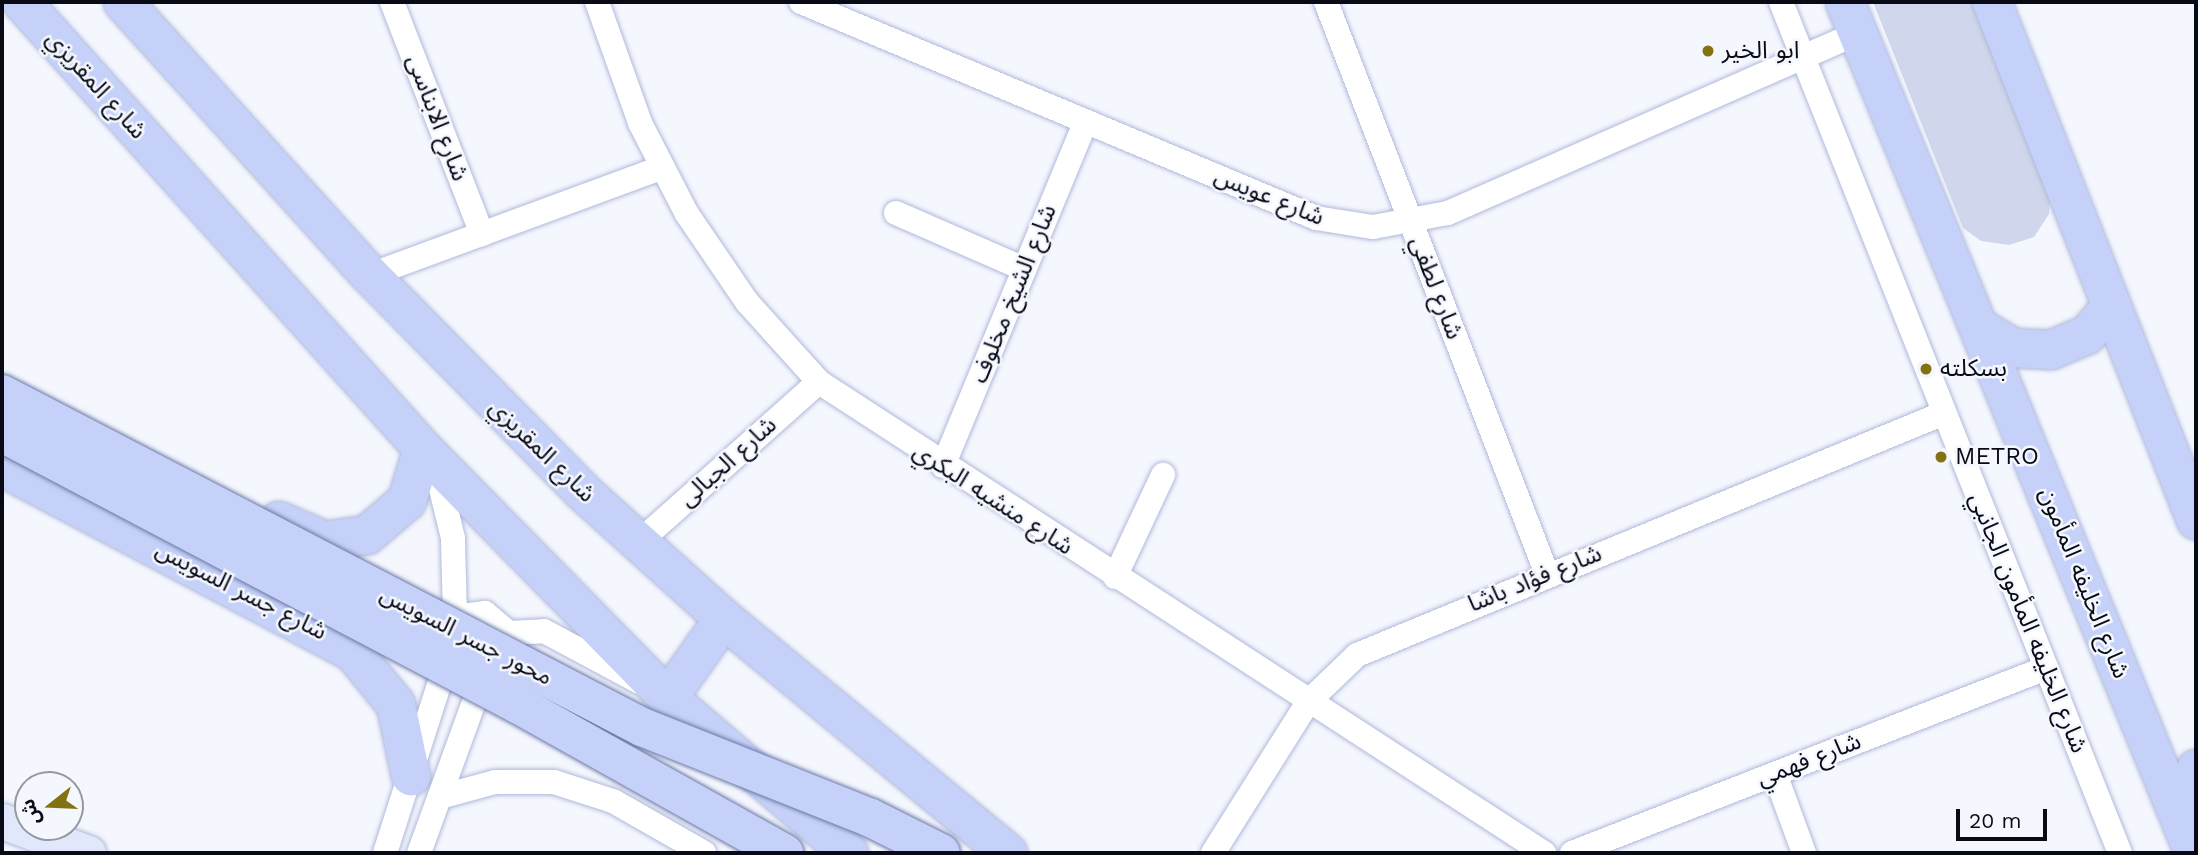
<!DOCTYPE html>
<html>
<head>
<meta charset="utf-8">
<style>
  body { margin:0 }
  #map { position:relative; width:2198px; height:855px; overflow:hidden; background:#f5f7fe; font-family:"Work Sans","Noto Sans Arabic",sans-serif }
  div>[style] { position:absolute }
  .green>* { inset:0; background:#d0d7ec }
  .roads { filter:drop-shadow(0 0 2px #afb9da) drop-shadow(0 0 2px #afb9da) }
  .street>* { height:24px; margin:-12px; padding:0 12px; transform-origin:12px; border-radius:12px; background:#fff }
  .secondary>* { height:35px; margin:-17.5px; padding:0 17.5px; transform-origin:17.5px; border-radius:17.5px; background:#e2e8fc }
  .primary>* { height:38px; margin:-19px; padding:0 19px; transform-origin:19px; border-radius:19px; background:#c5d1f8 }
  .bridges { filter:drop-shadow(0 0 2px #6a78a6) drop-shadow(0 0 2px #6a78a6) }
  .primary-bridge>* { height:38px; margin:-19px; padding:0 19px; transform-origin:19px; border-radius:19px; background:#c5d1f8 }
  .dots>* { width:19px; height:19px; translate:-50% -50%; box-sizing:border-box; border:4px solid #f5f7fe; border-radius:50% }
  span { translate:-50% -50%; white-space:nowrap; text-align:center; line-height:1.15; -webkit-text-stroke:5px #f5f7fe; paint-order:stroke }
  .poi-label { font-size:24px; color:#080b15 }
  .left { translate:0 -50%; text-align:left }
  .street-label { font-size:24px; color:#080b15 }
  .frame { position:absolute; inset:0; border:4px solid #080b15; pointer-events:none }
  .north { position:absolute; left:14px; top:771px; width:70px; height:70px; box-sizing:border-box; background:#f5f7fe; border:2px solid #9699a1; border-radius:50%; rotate:252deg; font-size:19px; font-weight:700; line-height:28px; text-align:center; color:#080b15 }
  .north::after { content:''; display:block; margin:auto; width:24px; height:32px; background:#827212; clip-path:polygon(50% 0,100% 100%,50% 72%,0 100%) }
  .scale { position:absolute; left:1956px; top:809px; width:91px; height:32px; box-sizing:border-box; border:4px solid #080b15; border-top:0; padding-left:9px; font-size:21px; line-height:24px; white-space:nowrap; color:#080b15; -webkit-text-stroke:5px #f5f7fe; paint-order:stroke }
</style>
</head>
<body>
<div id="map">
  <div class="green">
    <div style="clip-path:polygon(1873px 2px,1981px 2px,2051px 177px,2049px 214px,2034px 237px,2009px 245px,1981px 241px,1963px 228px)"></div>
  </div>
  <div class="roads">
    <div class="street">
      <div style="left:392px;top:2px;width:249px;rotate:68.8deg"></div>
      <div style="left:597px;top:2px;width:128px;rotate:70.4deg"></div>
      <div style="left:640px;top:123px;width:102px;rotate:62.7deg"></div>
      <div style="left:687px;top:214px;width:107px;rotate:55.7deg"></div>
      <div style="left:747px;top:302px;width:108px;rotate:48deg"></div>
      <div style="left:819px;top:382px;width:865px;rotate:33.01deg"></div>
      <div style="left:801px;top:2px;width:558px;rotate:22.75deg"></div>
      <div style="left:1316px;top:218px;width:58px;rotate:9deg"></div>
      <div style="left:1373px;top:227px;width:76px;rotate:-10.6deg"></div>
      <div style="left:1448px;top:213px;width:448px;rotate:-23.7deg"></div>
      <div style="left:1326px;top:2px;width:613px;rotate:68.88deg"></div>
      <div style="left:1781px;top:2px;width:916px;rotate:68.28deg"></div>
      <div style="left:896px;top:213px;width:140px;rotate:23.6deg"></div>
      <div style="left:370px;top:275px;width:310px;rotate:-20.2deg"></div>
      <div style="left:943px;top:466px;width:373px;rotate:-67.5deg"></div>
      <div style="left:638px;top:543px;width:242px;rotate:-41.7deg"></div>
      <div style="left:1115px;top:577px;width:113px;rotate:-64.8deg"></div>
      <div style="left:455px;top:617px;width:30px;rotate:-8deg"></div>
      <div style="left:485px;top:613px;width:31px;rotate:40deg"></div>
      <div style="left:1775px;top:774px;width:84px;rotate:69.8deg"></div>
      <div style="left:440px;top:797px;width:57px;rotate:-15.3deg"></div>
      <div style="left:495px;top:782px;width:59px"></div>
      <div style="left:554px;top:782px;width:62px;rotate:17.9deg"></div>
      <div style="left:613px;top:801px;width:105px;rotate:29.7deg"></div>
      <div style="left:385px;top:853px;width:209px;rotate:-72.2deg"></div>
      <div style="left:449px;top:654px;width:37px;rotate:-81deg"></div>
      <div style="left:455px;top:617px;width:79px;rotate:-91.5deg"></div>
      <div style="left:453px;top:538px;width:71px;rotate:-103.8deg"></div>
      <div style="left:419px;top:853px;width:216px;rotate:-70deg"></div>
      <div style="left:493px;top:650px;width:23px;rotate:-47deg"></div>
      <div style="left:509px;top:633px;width:35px;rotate:-3deg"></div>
      <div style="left:544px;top:631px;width:108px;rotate:28.2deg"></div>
      <div style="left:1213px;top:853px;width:178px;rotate:-57.8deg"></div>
      <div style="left:1308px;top:702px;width:68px;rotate:-43.8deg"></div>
      <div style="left:1357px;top:655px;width:635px;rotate:-22.4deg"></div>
      <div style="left:1572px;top:853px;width:509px;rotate:-21.32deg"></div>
    </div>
    <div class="secondary">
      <div style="left:2px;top:821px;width:92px;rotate:20.4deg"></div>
    </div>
    <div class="primary">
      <div style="left:22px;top:2px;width:601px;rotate:48.1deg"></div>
      <div style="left:423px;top:449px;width:349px;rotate:45.5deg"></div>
      <div style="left:668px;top:698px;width:238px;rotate:40.6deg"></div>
      <div style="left:123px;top:2px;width:368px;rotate:47.9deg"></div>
      <div style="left:370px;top:275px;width:303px;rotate:45.5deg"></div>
      <div style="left:582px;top:491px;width:191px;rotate:42deg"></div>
      <div style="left:724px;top:619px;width:368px;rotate:39.5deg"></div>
      <div style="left:1845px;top:2px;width:920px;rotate:67.7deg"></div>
      <div style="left:1992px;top:2px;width:557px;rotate:68.5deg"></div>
      <div style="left:1980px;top:328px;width:39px;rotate:31deg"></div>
      <div style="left:2013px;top:348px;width:38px;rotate:3deg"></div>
      <div style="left:2051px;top:350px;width:39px;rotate:-23deg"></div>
      <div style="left:2087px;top:335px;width:38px;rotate:-49deg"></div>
      <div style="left:2px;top:467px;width:397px;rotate:27.8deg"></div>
      <div style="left:353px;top:652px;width:68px;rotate:50.9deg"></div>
      <div style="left:396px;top:705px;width:73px;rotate:78.1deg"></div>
      <div style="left:279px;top:521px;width:50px;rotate:23.5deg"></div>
      <div style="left:325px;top:541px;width:42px;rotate:-8.1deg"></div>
      <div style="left:367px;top:535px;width:52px;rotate:-40.4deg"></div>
      <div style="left:407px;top:501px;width:54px;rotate:-72.9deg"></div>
      <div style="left:668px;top:698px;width:97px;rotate:-54.7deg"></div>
      <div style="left:2177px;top:810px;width:45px;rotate:-65.1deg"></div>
    </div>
  </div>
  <div class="bridges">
    <div class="primary-bridge">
      <div style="left:2px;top:394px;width:721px;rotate:27.49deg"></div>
      <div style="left:642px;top:727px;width:246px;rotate:21.7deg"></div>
      <div style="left:871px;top:818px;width:78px;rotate:26.6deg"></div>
      <div style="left:2px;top:433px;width:584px;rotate:27.75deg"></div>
      <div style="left:519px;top:705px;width:304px;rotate:29.2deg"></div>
    </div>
  </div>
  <div class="dots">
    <div style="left:1708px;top:51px;background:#827212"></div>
    <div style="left:1926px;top:369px;background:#827212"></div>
    <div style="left:1941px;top:457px;background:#827212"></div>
  </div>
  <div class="poi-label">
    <span class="left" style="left:1722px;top:51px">ابو الخير</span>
    <span class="left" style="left:1940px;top:369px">بسكلته</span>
    <span class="left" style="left:1955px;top:457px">METRO</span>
  </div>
  <div class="street-label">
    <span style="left:96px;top:85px;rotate:48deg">شارع المقريزي</span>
    <span style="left:437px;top:118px;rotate:69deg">شارع الابناسى</span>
    <span style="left:1269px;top:197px;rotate:22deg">شارع عويس</span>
    <span style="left:1436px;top:288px;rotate:69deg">شارع لطفي</span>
    <span style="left:1014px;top:294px;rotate:-68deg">شارع الشيخ مخلوف</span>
    <span style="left:542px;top:451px;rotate:44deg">شارع المقريزي</span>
    <span style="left:728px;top:462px;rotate:-42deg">شارع الجبالى</span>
    <span style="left:993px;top:499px;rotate:33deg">شارع منشيه البكري</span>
    <span style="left:1535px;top:579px;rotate:-22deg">شارع فؤاد باشا</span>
    <span style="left:2084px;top:583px;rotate:68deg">شارع الخليفه المأمون</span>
    <span style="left:241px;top:591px;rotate:27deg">شارع جسر السويس</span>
    <span style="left:2028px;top:623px;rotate:68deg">شارع الخليفه المأمون الجانبي</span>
    <span style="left:466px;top:636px;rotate:27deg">محور جسر السويس</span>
    <span style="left:1809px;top:760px;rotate:-21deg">شارع فهمي</span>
  </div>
  <div class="frame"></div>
  <div class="north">ش</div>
  <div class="scale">20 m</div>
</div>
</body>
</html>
